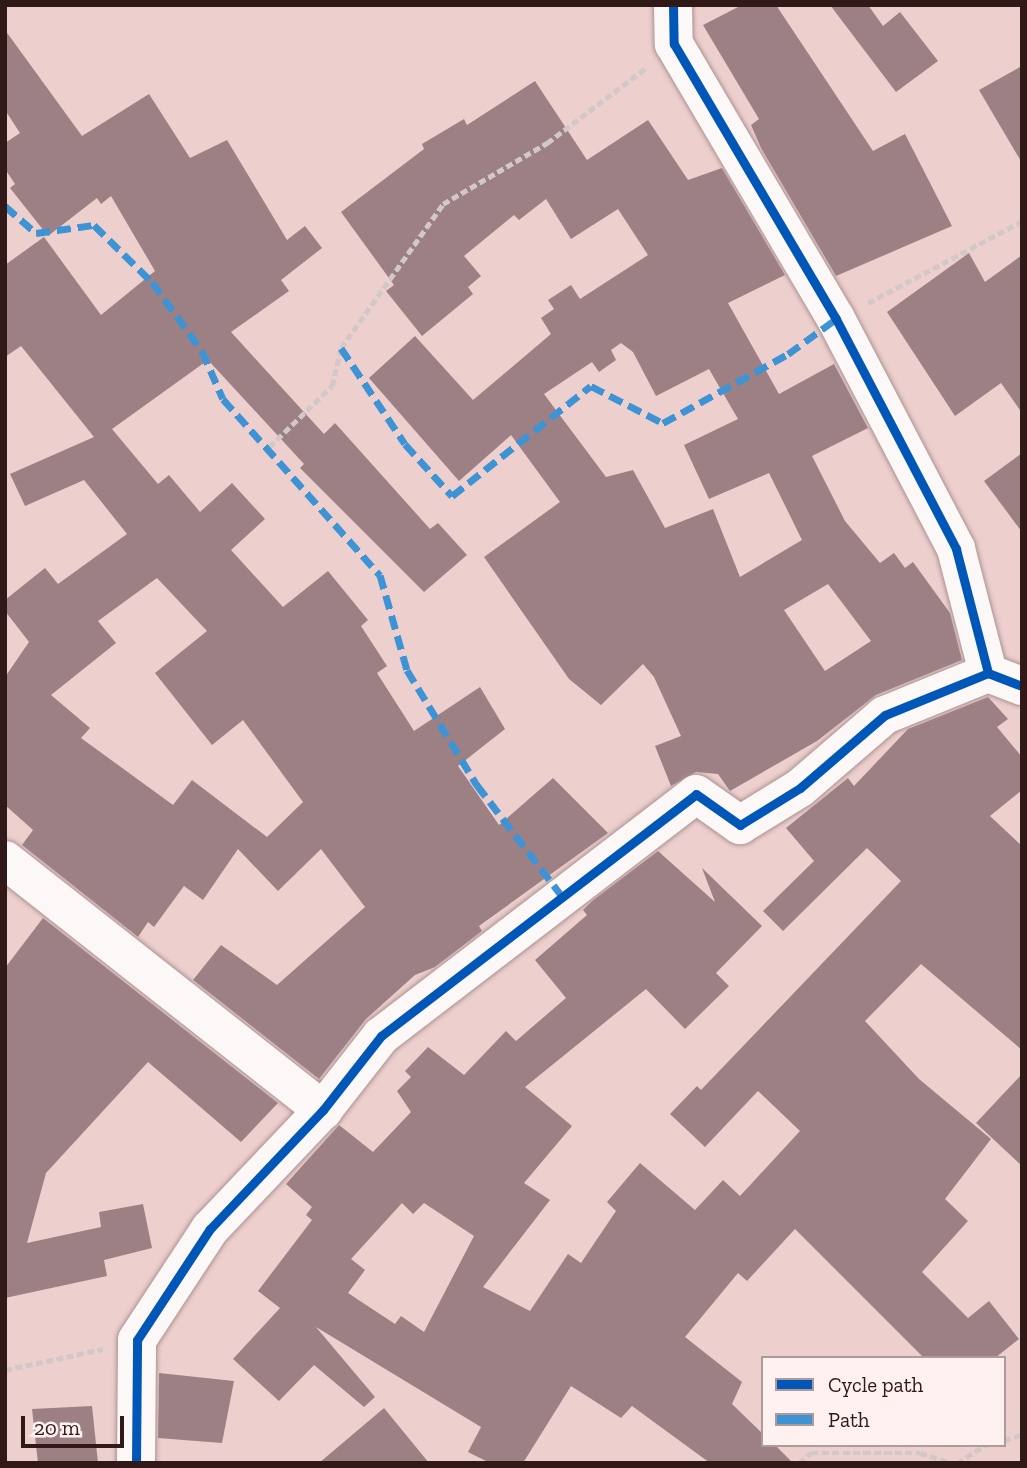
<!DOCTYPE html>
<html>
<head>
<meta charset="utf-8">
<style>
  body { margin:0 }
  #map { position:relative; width:1027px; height:1468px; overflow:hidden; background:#edcfcd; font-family:"Zilla Slab",serif }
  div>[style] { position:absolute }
  .building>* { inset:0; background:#9c8084 }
  .path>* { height:4.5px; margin-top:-2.25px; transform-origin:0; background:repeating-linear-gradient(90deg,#d1c8c7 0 7px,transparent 0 10.5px) }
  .roads { filter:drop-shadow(0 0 2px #ab9291) drop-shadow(0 0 2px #ab9291) }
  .minor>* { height:38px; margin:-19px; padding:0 19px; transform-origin:19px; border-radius:19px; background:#fcf8f8 }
  .quiet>* { height:7px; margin-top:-3.5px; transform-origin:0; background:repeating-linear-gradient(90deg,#3d93d4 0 14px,transparent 0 21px) }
  .cycleway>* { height:9px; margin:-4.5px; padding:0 4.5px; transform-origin:4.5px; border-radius:4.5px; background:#0057b8 }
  span { translate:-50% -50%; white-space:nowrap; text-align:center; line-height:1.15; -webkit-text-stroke:7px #fff1f0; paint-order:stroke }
  .frame { position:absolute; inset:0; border:7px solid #311918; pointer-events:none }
  .legend { position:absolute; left:761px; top:1356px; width:245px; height:91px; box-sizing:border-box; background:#fff1f0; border:2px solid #ad9b9a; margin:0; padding:9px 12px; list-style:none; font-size:21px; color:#311918 }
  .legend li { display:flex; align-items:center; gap:14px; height:35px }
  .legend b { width:35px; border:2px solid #ad9b9a }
  .scale { position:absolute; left:21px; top:1416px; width:103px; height:32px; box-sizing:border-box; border:4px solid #311918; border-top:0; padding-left:9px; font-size:21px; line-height:24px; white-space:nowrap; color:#311918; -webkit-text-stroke:5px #fff1f0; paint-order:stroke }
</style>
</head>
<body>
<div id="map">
  <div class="building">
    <div style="clip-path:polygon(742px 5px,776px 5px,873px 151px,905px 134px,952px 226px,836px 276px,761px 148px,751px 125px,759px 119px,703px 25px)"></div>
    <div style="clip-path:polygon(830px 5px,868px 5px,883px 26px,900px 12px,938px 61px,896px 92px)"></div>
    <div style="clip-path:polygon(evenodd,5px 30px,82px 136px,149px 94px,190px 158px,227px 140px,287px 240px,305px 226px,322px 248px,281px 280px,289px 291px,231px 332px,324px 434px,335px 423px,430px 529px,438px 523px,467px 555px,424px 592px,300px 468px,304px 464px,208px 360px,112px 429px,158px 484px,169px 475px,200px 512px,232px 483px,265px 519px,231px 550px,283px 607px,328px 571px,368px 620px,361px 626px,387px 666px,377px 673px,414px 731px,480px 687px,505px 729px,458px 766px,499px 825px,553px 778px,608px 833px,479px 926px,482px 931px,435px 967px,415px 975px,366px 1019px,319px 1079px,193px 980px,221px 945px,277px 985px,365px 907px,321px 849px,278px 891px,238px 849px,203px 900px,184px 886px,154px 927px,148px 922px,138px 937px,22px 845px,33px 830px,5px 805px,5px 677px,29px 642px,5px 611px,5px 600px,45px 568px,58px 584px,127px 534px,84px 480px,25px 506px,10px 474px,94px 437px,21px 346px,5px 357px,5px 265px,44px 237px,101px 315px,155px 271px,111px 196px,101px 204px,97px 198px,48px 236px,10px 188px,15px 184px,5px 169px,5px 143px,20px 133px,5px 110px,5px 30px,157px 578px,207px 631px,155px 673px,212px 745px,243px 720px,303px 802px,267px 837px,192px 780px,173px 805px,81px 738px,90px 728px,51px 695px,116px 643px,98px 621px,157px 578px)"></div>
    <div style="clip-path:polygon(1022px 66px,1022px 163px,979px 90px)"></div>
    <div style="clip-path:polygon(evenodd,535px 81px,587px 160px,648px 120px,688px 180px,722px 168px,785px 275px,728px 303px,779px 394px,834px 364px,868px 428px,812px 456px,845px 521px,880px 563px,894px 553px,905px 568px,913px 562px,950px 613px,962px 660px,876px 695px,817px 741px,730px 791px,718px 774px,696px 772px,671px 786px,655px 746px,681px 736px,654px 677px,643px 664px,601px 705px,569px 679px,484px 557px,560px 502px,511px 435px,459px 481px,369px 378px,415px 336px,473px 400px,551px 334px,541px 318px,554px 309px,548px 300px,571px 285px,580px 299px,648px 255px,618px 209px,571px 239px,546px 199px,519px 220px,514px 215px,464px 256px,481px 276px,468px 287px,473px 294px,422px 336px,386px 291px,394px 285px,341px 212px,424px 149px,422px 144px,464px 119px,467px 125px,535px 81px,621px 343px,633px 352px,656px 396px,709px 369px,738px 419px,684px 445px,709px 499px,769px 473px,802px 540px,740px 577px,713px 509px,665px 528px,633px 470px,606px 477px,544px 394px,592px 362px,599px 372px,616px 360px,611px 350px,621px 343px,535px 81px,828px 584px,871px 641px,825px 671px,784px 610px,828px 584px)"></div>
    <div style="clip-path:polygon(969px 253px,985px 282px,1022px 255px,1022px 413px,1001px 383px,955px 416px,887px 312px)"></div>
    <div style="clip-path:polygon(1022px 453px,1022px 532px,984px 481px)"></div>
    <div style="clip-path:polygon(evenodd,988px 697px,1008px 719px,997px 727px,1022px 757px,1022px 790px,990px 816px,1022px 846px,1022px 1050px,921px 964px,865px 1021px,919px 1079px,991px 1139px,945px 1199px,968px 1221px,922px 1272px,968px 1318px,989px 1301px,1019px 1339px,995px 1358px,924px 1358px,795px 1229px,747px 1281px,738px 1273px,685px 1337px,742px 1382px,732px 1404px,763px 1434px,763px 1445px,775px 1445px,793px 1463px,710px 1463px,632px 1406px,621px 1418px,571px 1386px,523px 1463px,490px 1463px,468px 1452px,481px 1427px,316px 1327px,375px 1397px,364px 1407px,314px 1365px,279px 1401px,233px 1359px,280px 1308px,258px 1291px,312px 1220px,306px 1215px,312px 1207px,286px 1184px,339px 1125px,373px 1152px,411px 1112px,397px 1091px,411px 1077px,405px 1071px,428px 1047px,464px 1075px,506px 1031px,516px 1041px,566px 998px,535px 960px,587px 915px,583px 910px,592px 901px,658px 851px,715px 902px,702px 868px,762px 926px,716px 973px,729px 986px,685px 1029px,646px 989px,525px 1087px,572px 1126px,524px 1183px,550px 1200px,483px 1287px,530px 1311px,568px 1254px,581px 1263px,616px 1211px,607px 1202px,640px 1163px,695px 1210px,723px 1180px,740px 1196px,800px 1131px,758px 1091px,705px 1147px,670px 1114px,697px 1086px,701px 1090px,901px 881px,867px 848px,783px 931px,763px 911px,814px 861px,786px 828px,848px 778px,854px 786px,908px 729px,988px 697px,402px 1203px,413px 1214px,424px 1203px,474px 1236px,424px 1332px,401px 1316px,395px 1324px,348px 1293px,365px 1270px,351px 1259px,402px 1203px)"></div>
    <div style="clip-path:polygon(43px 918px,278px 1103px,241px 1142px,148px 1062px,46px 1173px,27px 1243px,101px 1227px,99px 1212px,143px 1204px,152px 1248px,104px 1260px,107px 1276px,5px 1298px,5px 968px)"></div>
    <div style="clip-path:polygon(1022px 1074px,1022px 1166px,976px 1123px)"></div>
    <div style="clip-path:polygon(159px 1373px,234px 1381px,222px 1443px,158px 1438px)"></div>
    <div style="clip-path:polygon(92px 1406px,98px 1463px,38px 1463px,32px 1409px)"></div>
    <div style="clip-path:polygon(384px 1408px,429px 1463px,319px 1463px)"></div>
  </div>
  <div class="path">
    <div style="left:868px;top:303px;width:174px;rotate:-28deg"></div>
    <div style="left:269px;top:447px;width:88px;rotate:-44.1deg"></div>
    <div style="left:332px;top:386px;width:39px;rotate:-77deg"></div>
    <div style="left:341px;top:348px;width:176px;rotate:-54.7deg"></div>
    <div style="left:443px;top:204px;width:121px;rotate:-30.4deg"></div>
    <div style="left:547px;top:143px;width:126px;rotate:-37.2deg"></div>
    <div style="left:5px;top:1370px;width:100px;rotate:-12.1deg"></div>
    <div style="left:1004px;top:1440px;width:19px;rotate:-16deg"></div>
    <div style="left:799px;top:1463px;width:16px;rotate:-40deg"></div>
    <div style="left:811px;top:1453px;width:109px"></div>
    <div style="left:920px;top:1453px;width:34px;rotate:17deg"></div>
    <div style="left:957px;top:1463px;width:34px;rotate:-32deg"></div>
  </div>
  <div class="roads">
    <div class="minor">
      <div style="left:673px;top:5px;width:39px;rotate:89deg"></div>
      <div style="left:674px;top:44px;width:319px;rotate:59.5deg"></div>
      <div style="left:836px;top:319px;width:259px;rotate:62.4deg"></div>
      <div style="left:956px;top:549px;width:128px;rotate:75.5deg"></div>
      <div style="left:5px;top:860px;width:405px;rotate:38.2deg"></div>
      <div style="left:136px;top:1463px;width:123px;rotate:-89.5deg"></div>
      <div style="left:137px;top:1340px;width:133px;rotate:-56.7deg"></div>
      <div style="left:210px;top:1229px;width:164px;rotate:-46.5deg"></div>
      <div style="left:323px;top:1110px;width:94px;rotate:-51.9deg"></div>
      <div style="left:381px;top:1036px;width:397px;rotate:-37.5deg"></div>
      <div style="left:696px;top:794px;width:54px;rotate:35.2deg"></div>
      <div style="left:740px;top:825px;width:70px;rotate:-31.7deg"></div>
      <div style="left:800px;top:788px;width:112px;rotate:-40.7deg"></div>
      <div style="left:885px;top:715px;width:111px;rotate:-22.2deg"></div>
      <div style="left:988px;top:673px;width:36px;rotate:21deg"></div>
    </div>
  </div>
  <div class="quiet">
    <div style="left:5px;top:206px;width:41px;rotate:41.1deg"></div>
    <div style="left:36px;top:233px;width:59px;rotate:-7.9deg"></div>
    <div style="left:94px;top:225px;width:81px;rotate:44.5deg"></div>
    <div style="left:152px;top:282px;width:85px;rotate:54.1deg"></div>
    <div style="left:202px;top:351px;width:52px;rotate:66.4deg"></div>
    <div style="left:223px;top:399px;width:236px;rotate:48.3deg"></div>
    <div style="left:380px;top:575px;width:99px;rotate:74.1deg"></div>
    <div style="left:407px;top:670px;width:135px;rotate:58.7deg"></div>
    <div style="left:477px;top:785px;width:140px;rotate:52.6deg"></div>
    <div style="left:341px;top:348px;width:115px;rotate:56.3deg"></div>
    <div style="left:405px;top:444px;width:70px;rotate:47.9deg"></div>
    <div style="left:452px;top:496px;width:177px;rotate:-38.4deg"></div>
    <div style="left:591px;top:386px;width:81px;rotate:27.2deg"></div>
    <div style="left:663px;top:423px;width:143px;rotate:-28.9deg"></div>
    <div style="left:788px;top:354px;width:59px;rotate:-36.1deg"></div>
  </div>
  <div class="cycleway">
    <div style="left:673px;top:5px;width:39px;rotate:89deg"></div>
    <div style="left:674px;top:44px;width:319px;rotate:59.5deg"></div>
    <div style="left:836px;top:319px;width:259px;rotate:62.4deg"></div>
    <div style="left:956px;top:549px;width:128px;rotate:75.5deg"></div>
    <div style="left:136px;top:1463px;width:123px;rotate:-89.5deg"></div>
    <div style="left:137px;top:1340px;width:133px;rotate:-56.7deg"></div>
    <div style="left:210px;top:1229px;width:164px;rotate:-46.5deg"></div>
    <div style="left:323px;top:1110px;width:94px;rotate:-51.9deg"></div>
    <div style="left:381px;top:1036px;width:397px;rotate:-37.5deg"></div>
    <div style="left:696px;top:794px;width:54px;rotate:35.2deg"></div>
    <div style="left:740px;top:825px;width:70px;rotate:-31.7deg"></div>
    <div style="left:800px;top:788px;width:112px;rotate:-40.7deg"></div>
    <div style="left:885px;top:715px;width:111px;rotate:-22.2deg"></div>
    <div style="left:988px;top:673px;width:36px;rotate:21deg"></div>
  </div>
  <div class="frame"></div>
  <ul class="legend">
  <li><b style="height:9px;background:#0057b8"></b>Cycle path</li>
  <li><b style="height:9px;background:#3d93d4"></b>Path</li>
  </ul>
  <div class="scale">20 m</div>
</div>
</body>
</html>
